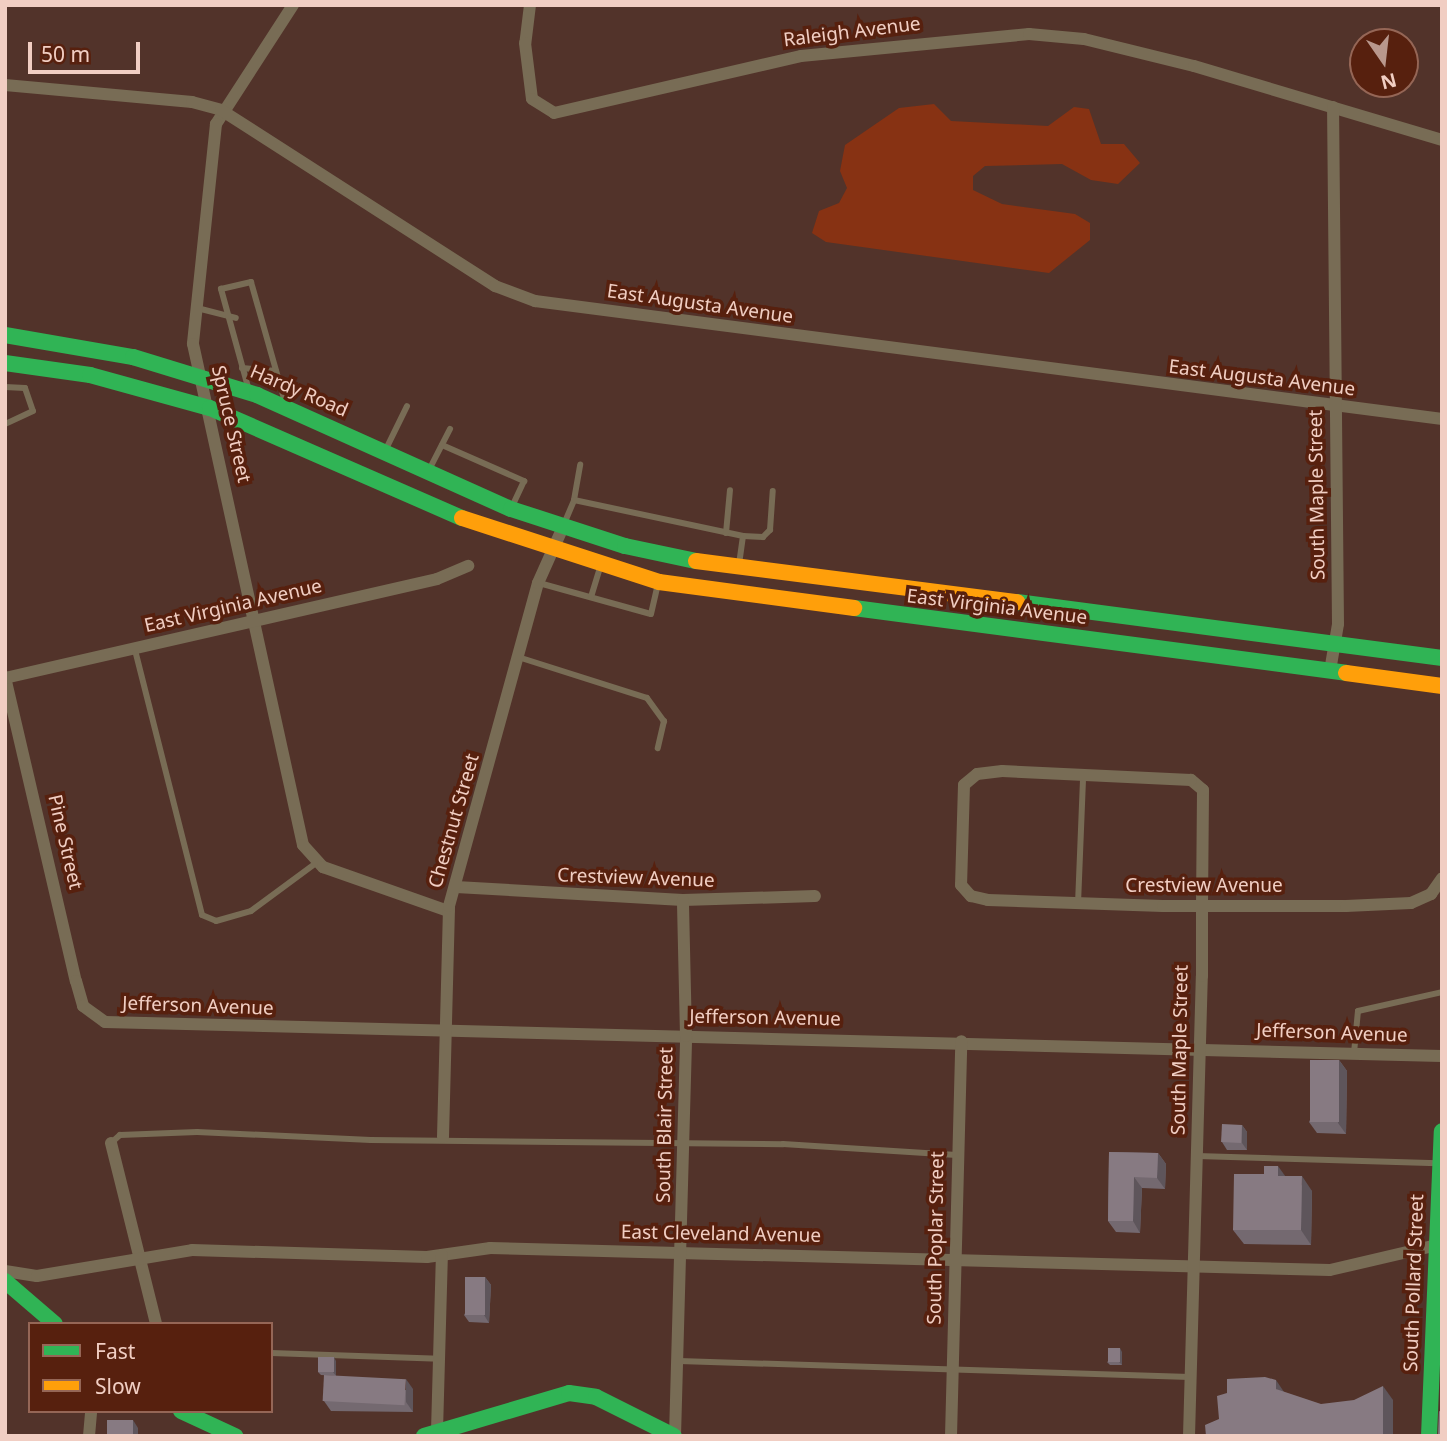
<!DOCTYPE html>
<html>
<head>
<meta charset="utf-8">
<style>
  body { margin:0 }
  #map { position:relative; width:1447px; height:1441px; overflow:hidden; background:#52332a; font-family:"Noto Sans",sans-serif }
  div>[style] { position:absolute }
  .green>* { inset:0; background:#873213 }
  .lane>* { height:6px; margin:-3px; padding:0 3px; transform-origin:3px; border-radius:3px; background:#786c55 }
  .street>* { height:12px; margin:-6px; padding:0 6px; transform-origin:6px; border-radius:6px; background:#786c55 }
  .fast>* { height:16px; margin:-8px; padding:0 8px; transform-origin:8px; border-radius:8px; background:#30b455 }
  .slow>* { height:16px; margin:-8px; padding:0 8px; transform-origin:8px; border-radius:8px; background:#ff9f0a }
  .wall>* { inset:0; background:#746970 }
  .shaded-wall>* { inset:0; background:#5e555b }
  .building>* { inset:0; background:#877a82; transform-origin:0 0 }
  span { translate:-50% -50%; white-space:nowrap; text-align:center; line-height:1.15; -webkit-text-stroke:7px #57200e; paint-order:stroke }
  .street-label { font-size:19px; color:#f1cec3 }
  .frame { position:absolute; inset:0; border:7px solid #f1cec3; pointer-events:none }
  .legend { position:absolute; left:28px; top:1322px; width:245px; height:91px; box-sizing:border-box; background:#57200e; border:2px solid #956656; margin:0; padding:9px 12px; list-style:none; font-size:21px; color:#f1cec3 }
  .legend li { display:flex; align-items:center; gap:14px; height:35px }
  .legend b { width:35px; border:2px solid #956656 }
  .north { position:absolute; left:1349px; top:28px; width:70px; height:70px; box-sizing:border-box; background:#57200e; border:2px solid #956656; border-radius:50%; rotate:166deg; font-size:19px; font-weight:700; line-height:28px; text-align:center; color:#f1cec3 }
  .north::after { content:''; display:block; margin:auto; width:24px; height:32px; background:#b9988d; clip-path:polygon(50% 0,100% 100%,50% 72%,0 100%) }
  .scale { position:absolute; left:28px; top:42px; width:112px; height:32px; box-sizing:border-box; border:4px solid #f1cec3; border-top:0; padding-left:9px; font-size:21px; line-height:24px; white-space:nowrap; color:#f1cec3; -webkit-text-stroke:5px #57200e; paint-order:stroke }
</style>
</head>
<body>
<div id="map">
  <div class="green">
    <div style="clip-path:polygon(934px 104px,951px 121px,1048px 126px,1074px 107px,1089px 109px,1101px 144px,1124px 144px,1140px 163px,1118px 184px,1091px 180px,1062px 164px,985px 166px,973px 176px,973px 190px,1002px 204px,1075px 214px,1090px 223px,1090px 240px,1049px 273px,826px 242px,812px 233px,819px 211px,839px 203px,847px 188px,840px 171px,845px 145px,899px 108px)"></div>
  </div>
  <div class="lane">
    <div style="left:197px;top:308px;width:40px;rotate:14.4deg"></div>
    <div style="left:242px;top:368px;width:34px;rotate:5deg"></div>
    <div style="left:5px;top:387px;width:20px;rotate:3deg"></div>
    <div style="left:25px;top:388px;width:24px;rotate:71deg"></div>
    <div style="left:33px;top:411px;width:31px;rotate:155deg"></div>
    <div style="left:248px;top:387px;width:102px;rotate:-105.4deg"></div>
    <div style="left:221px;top:289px;width:31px;rotate:-13deg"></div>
    <div style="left:251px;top:282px;width:125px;rotate:74.2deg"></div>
    <div style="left:442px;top:445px;width:90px;rotate:23.7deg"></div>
    <div style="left:524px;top:481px;width:29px;rotate:115deg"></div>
    <div style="left:385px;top:451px;width:50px;rotate:-63.9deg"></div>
    <div style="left:430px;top:468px;width:44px;rotate:-62.9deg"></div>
    <div style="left:574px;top:500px;width:36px;rotate:-80deg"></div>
    <div style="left:564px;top:524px;width:26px;rotate:-67deg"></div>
    <div style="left:574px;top:500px;width:173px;rotate:12deg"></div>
    <div style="left:743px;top:536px;width:28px;rotate:98deg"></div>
    <div style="left:726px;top:533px;width:43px;rotate:-84.7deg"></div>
    <div style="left:743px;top:536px;width:20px;rotate:3deg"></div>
    <div style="left:763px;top:537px;width:10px;rotate:-45deg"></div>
    <div style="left:770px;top:530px;width:39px;rotate:-86deg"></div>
    <div style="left:539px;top:583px;width:116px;rotate:15.5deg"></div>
    <div style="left:651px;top:614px;width:31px;rotate:-77deg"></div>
    <div style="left:591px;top:597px;width:31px;rotate:-73deg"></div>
    <div style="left:135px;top:650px;width:273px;rotate:75.8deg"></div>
    <div style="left:202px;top:915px;width:15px;rotate:23deg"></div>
    <div style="left:216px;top:921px;width:36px;rotate:-16deg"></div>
    <div style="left:251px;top:911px;width:81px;rotate:-36.4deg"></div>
    <div style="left:518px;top:657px;width:135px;rotate:17.6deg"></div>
    <div style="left:647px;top:698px;width:29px;rotate:54deg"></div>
    <div style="left:664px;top:721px;width:28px;rotate:103deg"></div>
    <div style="left:1078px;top:904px;width:127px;rotate:-87.7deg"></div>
    <div style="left:1354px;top:1053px;width:42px;rotate:-84.6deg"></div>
    <div style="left:1358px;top:1011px;width:86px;rotate:-12.7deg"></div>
    <div style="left:111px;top:1143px;width:12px;rotate:-42deg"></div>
    <div style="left:120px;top:1135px;width:77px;rotate:-2.2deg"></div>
    <div style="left:197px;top:1132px;width:174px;rotate:2.6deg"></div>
    <div style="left:371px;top:1140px;width:412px;rotate:0.6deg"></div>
    <div style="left:783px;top:1144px;width:174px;rotate:3.6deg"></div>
    <div style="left:1197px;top:1156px;width:241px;rotate:1.7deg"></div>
    <div style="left:271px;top:1353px;width:168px;rotate:2deg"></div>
    <div style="left:679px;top:1361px;width:511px;rotate:1.79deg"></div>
  </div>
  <div class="street">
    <div style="left:293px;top:5px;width:142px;rotate:122.9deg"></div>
    <div style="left:216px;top:124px;width:221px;rotate:96deg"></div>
    <div style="left:193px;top:344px;width:513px;rotate:77.62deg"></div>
    <div style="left:303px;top:845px;width:30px;rotate:48deg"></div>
    <div style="left:323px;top:867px;width:133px;rotate:19.4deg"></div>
    <div style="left:530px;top:5px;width:38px;rotate:97deg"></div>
    <div style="left:525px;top:43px;width:56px;rotate:82.9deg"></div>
    <div style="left:532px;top:99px;width:26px;rotate:32deg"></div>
    <div style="left:554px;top:113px;width:253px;rotate:-13deg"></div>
    <div style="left:801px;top:56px;width:229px;rotate:-5.5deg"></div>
    <div style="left:1029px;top:34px;width:55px;rotate:5.2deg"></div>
    <div style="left:1084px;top:39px;width:113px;rotate:13.8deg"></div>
    <div style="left:1194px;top:66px;width:259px;rotate:16.6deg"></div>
    <div style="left:5px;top:85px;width:188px;rotate:5.2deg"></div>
    <div style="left:192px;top:102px;width:30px;rotate:15deg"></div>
    <div style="left:221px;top:110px;width:326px;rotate:32.7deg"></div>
    <div style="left:495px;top:286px;width:43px;rotate:20.6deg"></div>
    <div style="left:535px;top:301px;width:915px;rotate:7.41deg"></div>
    <div style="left:1330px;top:671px;width:48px;rotate:-80.3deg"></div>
    <div style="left:1338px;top:624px;width:517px;rotate:-90.55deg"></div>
    <div style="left:5px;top:677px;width:312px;rotate:76.9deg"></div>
    <div style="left:76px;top:981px;width:26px;rotate:74deg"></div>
    <div style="left:83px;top:1006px;width:27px;rotate:36deg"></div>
    <div style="left:105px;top:1022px;width:1337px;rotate:1.46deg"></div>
    <div style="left:5px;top:678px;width:443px;rotate:-12.9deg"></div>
    <div style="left:437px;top:579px;width:34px;rotate:-23deg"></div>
    <div style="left:456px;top:887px;width:227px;rotate:3.3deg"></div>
    <div style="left:683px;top:900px;width:132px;rotate:-1.7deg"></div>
    <div style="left:443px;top:1137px;width:231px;rotate:-88.5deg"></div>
    <div style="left:449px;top:906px;width:335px;rotate:-74.6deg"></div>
    <div style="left:538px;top:583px;width:61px;rotate:-65.9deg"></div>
    <div style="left:111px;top:1143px;width:187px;rotate:76deg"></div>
    <div style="left:5px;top:1271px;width:32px;rotate:9deg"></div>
    <div style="left:37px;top:1276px;width:157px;rotate:-9.5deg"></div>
    <div style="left:192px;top:1250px;width:235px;rotate:1.7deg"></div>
    <div style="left:427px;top:1257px;width:64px;rotate:-8.1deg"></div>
    <div style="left:490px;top:1248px;width:840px;rotate:1.5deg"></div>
    <div style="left:1330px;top:1270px;width:115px;rotate:-13.1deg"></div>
    <div style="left:437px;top:1431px;width:176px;rotate:-88.4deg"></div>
    <div style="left:89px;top:1436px;width:25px;rotate:-85deg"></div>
    <div style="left:675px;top:1436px;width:400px;rotate:-88.4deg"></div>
    <div style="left:686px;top:1036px;width:136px;rotate:-91.3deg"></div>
    <div style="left:951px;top:1436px;width:395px;rotate:-88.5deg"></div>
    <div style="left:1189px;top:1436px;width:460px;rotate:-88.4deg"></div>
    <div style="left:1202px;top:976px;width:70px;rotate:-90deg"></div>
    <div style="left:1202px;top:906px;width:116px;rotate:-89.5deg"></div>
    <div style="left:1203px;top:790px;width:16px;rotate:-140deg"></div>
    <div style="left:1191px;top:780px;width:189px;rotate:-177.3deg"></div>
    <div style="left:1002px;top:771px;width:25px;rotate:173deg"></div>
    <div style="left:977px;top:774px;width:17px;rotate:140deg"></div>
    <div style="left:964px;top:785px;width:100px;rotate:91.7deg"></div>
    <div style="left:961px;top:885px;width:15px;rotate:48deg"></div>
    <div style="left:971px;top:896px;width:17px;rotate:13deg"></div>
    <div style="left:988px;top:900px;width:175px;rotate:2deg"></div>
    <div style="left:1163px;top:906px;width:183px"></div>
    <div style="left:1346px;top:906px;width:65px;rotate:-2.6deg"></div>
    <div style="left:1411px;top:903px;width:22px;rotate:-24deg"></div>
    <div style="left:1431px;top:894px;width:19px;rotate:-55deg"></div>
  </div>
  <div class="fast">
    <div style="left:5px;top:335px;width:130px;rotate:9.8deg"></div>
    <div style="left:133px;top:357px;width:130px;rotate:17deg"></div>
    <div style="left:257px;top:395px;width:278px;rotate:24.2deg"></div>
    <div style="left:511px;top:509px;width:120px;rotate:18deg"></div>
    <div style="left:625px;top:546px;width:73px;rotate:11.9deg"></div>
    <div style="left:5px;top:363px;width:86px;rotate:8deg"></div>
    <div style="left:90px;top:375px;width:124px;rotate:15.4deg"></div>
    <div style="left:210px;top:408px;width:275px;rotate:23.6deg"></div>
    <div style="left:1017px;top:602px;width:429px;rotate:7.5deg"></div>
    <div style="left:854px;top:608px;width:496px;rotate:7.5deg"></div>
    <div style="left:5px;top:1281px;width:66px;rotate:40.7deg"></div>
    <div style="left:181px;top:1411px;width:60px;rotate:24.8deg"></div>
    <div style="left:424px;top:1436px;width:151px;rotate:-16.5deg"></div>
    <div style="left:569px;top:1393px;width:27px;rotate:8deg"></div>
    <div style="left:596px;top:1397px;width:87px;rotate:26.6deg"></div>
    <div style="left:1429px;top:1436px;width:305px;rotate:-87.6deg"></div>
  </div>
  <div class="slow">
    <div style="left:462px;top:518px;width:207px;rotate:18deg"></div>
    <div style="left:659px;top:582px;width:197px;rotate:7.6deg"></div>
    <div style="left:696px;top:561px;width:324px;rotate:7.3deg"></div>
    <div style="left:1346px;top:673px;width:97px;rotate:7.7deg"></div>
  </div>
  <div class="wall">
    <div style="clip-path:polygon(1339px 1060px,1347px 1071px,1346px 1134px,1317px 1133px,1309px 1122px)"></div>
    <div style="clip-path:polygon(1242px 1125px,1247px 1132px,1247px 1150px,1227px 1150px,1222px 1142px)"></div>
    <div style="clip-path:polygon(1109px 1152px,1158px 1153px,1166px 1164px,1165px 1189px,1142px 1188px,1140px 1233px,1116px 1232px,1108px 1221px)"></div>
    <div style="clip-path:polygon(1285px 1176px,1312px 1191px,1311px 1245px,1244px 1244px,1233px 1230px)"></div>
    <div style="clip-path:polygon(485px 1277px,491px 1285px,489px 1323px,469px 1322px,464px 1315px)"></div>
    <div style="clip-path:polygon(1122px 1352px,1122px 1365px,1110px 1365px,1107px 1362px)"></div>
    <div style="clip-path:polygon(336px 1361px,336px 1376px,321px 1375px,318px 1372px)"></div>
    <div style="clip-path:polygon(413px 1389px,413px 1412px,331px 1411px,324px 1401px)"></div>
  </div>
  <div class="shaded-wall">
    <div style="clip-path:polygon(1339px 1060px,1347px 1071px,1346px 1134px,1338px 1123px)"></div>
    <div style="clip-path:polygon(1242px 1125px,1247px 1132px,1247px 1150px,1242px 1143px)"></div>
    <div style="clip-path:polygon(1158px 1153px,1166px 1164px,1165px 1189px,1157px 1178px)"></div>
    <div style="clip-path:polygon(1278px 1166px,1288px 1180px,1278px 1176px)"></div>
    <div style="clip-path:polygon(1302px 1176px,1312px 1191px,1311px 1245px,1301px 1230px)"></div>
    <div style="clip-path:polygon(1134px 1177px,1142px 1188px,1140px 1233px,1133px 1221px)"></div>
    <div style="clip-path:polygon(485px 1277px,491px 1285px,489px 1323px,484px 1315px)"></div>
    <div style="clip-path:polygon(1120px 1348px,1122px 1352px,1122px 1365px,1119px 1362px)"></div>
    <div style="clip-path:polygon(334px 1357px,336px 1361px,336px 1376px,333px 1372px)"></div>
    <div style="clip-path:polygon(406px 1379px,413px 1389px,413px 1412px,406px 1402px)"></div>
    <div style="clip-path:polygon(1276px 1380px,1286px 1395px,1276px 1389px)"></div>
    <div style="clip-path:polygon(1383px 1386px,1393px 1400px,1393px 1436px,1383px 1436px)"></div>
    <div style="clip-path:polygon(133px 1420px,138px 1428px,138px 1436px,133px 1436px)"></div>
  </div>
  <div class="building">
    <div style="left:1310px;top:1060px;width:29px;height:62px"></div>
    <div style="left:1222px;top:1124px;width:20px;height:18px;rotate:3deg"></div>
    <div style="clip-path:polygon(1109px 1152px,1158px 1153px,1157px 1178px,1134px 1177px,1133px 1221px,1108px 1221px)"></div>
    <div style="clip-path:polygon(1264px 1166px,1278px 1166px,1278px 1176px,1302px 1176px,1301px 1230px,1233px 1230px,1234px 1174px,1264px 1174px)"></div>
    <div style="left:465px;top:1277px;width:20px;height:38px"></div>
    <div style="left:1108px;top:1348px;width:12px;height:14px"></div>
    <div style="left:318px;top:1357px;width:16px;height:15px"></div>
    <div style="left:324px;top:1375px;width:82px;height:26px;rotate:3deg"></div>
    <div style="clip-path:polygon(1265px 1377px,1276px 1380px,1276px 1389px,1321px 1404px,1354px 1400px,1383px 1386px,1383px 1436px,1206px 1436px,1205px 1425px,1219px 1419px,1217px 1396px,1227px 1393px,1227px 1379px)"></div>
    <div style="clip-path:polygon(1439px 1411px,1442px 1412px,1442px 1436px,1438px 1436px)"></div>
    <div style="left:107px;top:1420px;width:26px;height:16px"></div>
  </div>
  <div class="street-label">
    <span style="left:852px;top:32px;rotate:-7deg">Raleigh Avenue</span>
    <span style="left:700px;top:304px;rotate:8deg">East Augusta Avenue</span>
    <span style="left:1262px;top:378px;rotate:7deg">East Augusta Avenue</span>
    <span style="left:299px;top:391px;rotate:23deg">Hardy Road</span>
    <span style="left:231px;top:424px;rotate:77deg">Spruce Street</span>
    <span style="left:1317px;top:495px;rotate:-91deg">South Maple Street</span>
    <span style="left:233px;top:606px;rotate:-13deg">East Virginia Avenue</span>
    <span style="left:997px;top:607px;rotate:7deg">East Virginia Avenue</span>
    <span style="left:454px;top:821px;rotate:-74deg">Chestnut Street</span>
    <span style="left:65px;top:842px;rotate:77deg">Pine Street</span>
    <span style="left:636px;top:878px;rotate:2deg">Crestview Avenue</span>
    <span style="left:1204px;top:886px">Crestview Avenue</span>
    <span style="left:198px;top:1006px;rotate:2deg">Jefferson Avenue</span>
    <span style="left:765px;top:1018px;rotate:1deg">Jefferson Avenue</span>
    <span style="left:1332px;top:1033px;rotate:2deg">Jefferson Avenue</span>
    <span style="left:1180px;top:1050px;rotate:-89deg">South Maple Street</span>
    <span style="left:665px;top:1125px;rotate:-89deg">South Blair Street</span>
    <span style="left:721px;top:1234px;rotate:1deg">East Cleveland Avenue</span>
    <span style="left:936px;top:1238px;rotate:-89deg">South Poplar Street</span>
    <span style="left:1414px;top:1283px;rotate:-88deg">South Pollard Street</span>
  </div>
  <div class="frame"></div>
  <ul class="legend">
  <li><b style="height:9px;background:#30b455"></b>Fast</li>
  <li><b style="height:9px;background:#ff9f0a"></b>Slow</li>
  </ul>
  <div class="north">N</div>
  <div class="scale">50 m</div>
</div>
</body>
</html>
